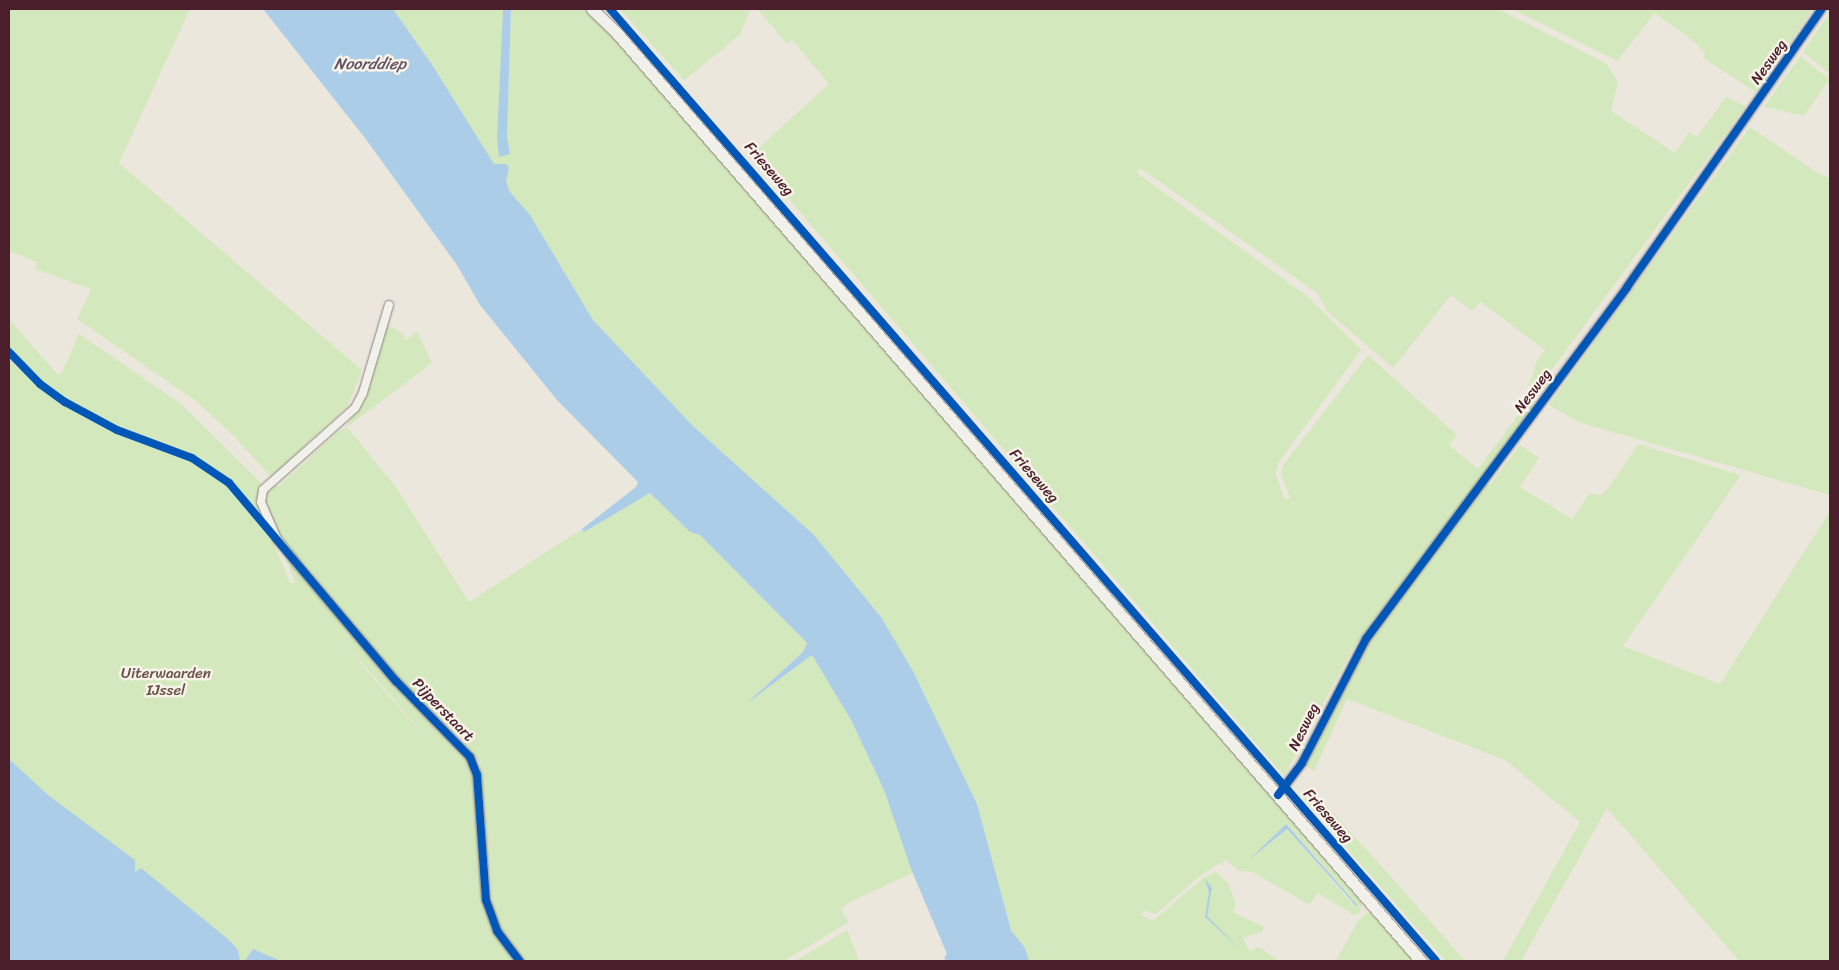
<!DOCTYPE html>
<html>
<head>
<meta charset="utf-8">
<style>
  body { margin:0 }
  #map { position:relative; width:1839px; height:970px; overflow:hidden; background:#ece7dd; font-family:Sriracha,sans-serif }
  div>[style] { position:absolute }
  .green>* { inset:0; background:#d4e8bd }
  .water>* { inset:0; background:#accde8 }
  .roads { filter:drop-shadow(0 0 1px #8b817e) drop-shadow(0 0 1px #8b817e) }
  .street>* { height:8px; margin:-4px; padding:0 4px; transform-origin:4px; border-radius:4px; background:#f1f0eb }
  .secondary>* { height:11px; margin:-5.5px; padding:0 5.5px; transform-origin:5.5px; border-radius:5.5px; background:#f1f0eb }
  .cycleway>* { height:8px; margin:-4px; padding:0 4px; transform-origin:4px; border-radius:4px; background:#0057b8 }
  span { translate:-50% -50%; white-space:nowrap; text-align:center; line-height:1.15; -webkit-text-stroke:5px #f7f3e8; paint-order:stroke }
  .street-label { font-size:15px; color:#4a1f2b }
  .park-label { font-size:15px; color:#685149 }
  .water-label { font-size:16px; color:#5f5065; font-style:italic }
  .frame { position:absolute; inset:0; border:10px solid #4a1f2b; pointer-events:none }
</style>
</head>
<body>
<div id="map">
  <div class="green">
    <div style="clip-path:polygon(9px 9px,190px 9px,119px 163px,362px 370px,347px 407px,271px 477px,235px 437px,196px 401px,77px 319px,91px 289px,35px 269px,37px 262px,9px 251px)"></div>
    <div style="clip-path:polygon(evenodd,393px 9px,503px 9px,497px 138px,500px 157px,510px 153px,507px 136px,511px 9px,587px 9px,594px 15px,1363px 901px,1359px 914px,1354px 915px,1318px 893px,1310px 905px,1252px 872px,1239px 871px,1226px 860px,1201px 875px,1156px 914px,1144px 911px,1141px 914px,1150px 920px,1155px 919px,1203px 878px,1216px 872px,1229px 884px,1236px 905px,1233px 912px,1264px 927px,1262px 932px,1243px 938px,1249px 951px,1259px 947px,1279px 961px,1029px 961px,1025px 948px,1011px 930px,977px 804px,913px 671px,881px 617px,814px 535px,692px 425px,593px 320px,530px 215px,510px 192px,506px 182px,506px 164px,494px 164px,433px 66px,393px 9px,1286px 824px,1338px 883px,1356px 908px,1287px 829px,1249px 860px,1286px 824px)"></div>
    <div style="clip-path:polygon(620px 9px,750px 9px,740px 35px,684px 80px)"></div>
    <div style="clip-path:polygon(757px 9px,1498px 9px,1607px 64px,1618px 82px,1611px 111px,1675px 153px,1689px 132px,1697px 137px,1726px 97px,1746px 106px,1536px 391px,1529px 385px,1537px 361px,1545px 350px,1481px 302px,1472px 311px,1451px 295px,1393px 368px,1327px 311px,1317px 293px,1140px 168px,1137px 173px,1308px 297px,1361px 350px,1278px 463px,1276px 475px,1285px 500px,1290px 498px,1281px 474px,1283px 465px,1368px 355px,1457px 435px,1449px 445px,1478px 469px,1530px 399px,1535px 406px,1354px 647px,1284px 776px,751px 155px,829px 84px,792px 40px,787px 44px)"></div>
    <div style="clip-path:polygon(1512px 9px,1813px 9px,1756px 92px,1703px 58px,1705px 53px,1695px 42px,1655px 13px,1617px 61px)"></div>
    <div style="clip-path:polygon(1830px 12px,1830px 74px,1803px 52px)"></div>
    <div style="clip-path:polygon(1800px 56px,1830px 80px,1830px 85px,1827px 83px,1804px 116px,1764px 107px)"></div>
    <div style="clip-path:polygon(1750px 127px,1818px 173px,1830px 178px,1830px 495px,1578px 422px,1549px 405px)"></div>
    <div style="clip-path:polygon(9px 319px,58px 375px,62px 372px,79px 334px,181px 404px,261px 483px,259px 501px,270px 530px,235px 486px,211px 467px,88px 414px,32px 375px,9px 349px)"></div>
    <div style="clip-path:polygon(386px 323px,404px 335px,405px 341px,417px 331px,432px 363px,347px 427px,396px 487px,469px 602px,582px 529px,584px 531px,650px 493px,690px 532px,700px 535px,807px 643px,803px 652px,746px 704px,812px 655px,851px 720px,884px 790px,913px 873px,848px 903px,841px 910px,849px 922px,784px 961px,522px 961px,509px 945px,493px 910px,480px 763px,457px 735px,411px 692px,281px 540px,265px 504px,267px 491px,273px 485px,279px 486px,336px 433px,347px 427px)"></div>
    <div style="clip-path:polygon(evenodd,9px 354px,29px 377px,86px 417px,113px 431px,191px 459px,218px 475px,269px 533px,290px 583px,295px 583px,285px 555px,474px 765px,492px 928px,514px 961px,233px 961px,9px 771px,9px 354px,344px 643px,392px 697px,430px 742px,367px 671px,344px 643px)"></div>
    <div style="clip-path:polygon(1638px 444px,1741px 475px,1623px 646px,1720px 684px,1830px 511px,1830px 961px,1739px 961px,1607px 808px,1521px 961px,1503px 961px,1580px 822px,1505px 760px,1347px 699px,1314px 771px,1306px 766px,1364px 648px,1485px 482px,1490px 485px,1520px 445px,1539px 458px,1520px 487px,1572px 519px,1589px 494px,1601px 495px,1607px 490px)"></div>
    <div style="clip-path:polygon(1311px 789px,1386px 871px,1465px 961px,1446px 961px,1303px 798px)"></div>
    <div style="clip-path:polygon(1368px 912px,1373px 912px,1415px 961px,1336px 961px,1358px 921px)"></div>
    <div style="clip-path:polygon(847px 930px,859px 961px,795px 961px)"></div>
  </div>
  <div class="water">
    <div style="clip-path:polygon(263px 9px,393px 9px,433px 66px,494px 164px,506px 164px,509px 168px,506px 182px,510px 192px,530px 215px,593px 320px,692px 425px,814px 535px,881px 617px,913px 671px,977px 804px,1011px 930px,1025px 948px,1029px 961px,947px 961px,944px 958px,947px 954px,911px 869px,884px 790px,851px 720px,812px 655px,746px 704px,803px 652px,807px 643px,700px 535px,690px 532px,650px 493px,584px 532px,582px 529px,636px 487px,638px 482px,557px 400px,480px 305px,457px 265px,365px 138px)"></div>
    <div style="clip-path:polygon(503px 9px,511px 9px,507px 136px,510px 154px,499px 157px,497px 138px)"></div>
    <div style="clip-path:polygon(9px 759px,48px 795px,135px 860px,135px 872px,141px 868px,229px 940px,238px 950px,240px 961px,9px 961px)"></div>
    <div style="clip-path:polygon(1286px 824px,1357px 905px,1357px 907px,1287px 829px,1249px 860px)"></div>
    <div style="clip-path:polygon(1205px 879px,1212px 888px,1207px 916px,1241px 950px,1205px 917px,1209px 892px)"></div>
    <div style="clip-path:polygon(253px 949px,276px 959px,280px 961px,245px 961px)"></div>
  </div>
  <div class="roads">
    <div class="street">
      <div style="left:389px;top:305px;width:92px;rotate:106.5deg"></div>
      <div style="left:363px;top:393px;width:17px;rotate:118deg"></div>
      <div style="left:355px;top:408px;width:123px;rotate:138.3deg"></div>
      <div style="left:263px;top:490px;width:12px;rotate:99deg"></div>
      <div style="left:261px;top:502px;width:40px;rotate:66.6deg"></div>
      <div style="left:277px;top:539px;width:32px;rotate:51deg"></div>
      <div style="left:297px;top:564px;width:153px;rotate:49.8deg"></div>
      <div style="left:396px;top:681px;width:106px;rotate:45.8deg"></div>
      <div style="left:470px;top:757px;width:19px;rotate:69deg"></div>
      <div style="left:477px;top:775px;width:125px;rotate:85.9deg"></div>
      <div style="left:486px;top:900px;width:33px;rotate:70deg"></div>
      <div style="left:497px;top:931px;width:38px;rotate:53deg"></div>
      <div style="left:1278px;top:795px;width:40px;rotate:-53deg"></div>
      <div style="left:1302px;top:763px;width:140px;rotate:-62.7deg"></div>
      <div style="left:1366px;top:639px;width:438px;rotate:-53.4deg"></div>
      <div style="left:1627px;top:287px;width:340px;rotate:-55deg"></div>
    </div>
    <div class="secondary">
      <div style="left:592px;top:9px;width:32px;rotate:44deg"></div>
      <div style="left:615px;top:31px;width:1231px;rotate:49.09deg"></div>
    </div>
  </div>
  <div class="cycleway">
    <div style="left:610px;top:9px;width:1260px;rotate:49.05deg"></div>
    <div style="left:9px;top:352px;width:45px;rotate:45.9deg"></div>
    <div style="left:40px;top:384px;width:31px;rotate:36deg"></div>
    <div style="left:65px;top:402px;width:59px;rotate:28.3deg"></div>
    <div style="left:117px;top:430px;width:80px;rotate:20.5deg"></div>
    <div style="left:192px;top:458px;width:45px;rotate:34deg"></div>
    <div style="left:229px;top:483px;width:259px;rotate:49.9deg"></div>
    <div style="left:396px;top:681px;width:106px;rotate:45.8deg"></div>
    <div style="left:470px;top:757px;width:19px;rotate:69deg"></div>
    <div style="left:477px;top:775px;width:125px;rotate:85.9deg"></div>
    <div style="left:486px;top:900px;width:33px;rotate:70deg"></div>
    <div style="left:497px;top:931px;width:38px;rotate:53deg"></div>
    <div style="left:1278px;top:795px;width:40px;rotate:-53deg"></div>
    <div style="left:1302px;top:763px;width:140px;rotate:-62.7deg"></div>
    <div style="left:1366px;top:639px;width:438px;rotate:-53.4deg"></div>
    <div style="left:1627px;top:287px;width:340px;rotate:-55deg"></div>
  </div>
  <div class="street-label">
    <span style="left:1769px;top:62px;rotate:-55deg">Nesweg</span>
    <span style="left:769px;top:169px;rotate:49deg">Frieseweg</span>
    <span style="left:1533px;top:391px;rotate:-53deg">Nesweg</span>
    <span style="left:1034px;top:476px;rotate:49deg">Frieseweg</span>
    <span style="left:443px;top:710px;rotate:46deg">Pijperstaart</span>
    <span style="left:1304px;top:727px;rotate:-64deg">Nesweg</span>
    <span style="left:1328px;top:816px;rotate:49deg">Frieseweg</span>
  </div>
  <div class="park-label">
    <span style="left:166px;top:682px">Uiterwaarden<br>IJssel</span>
  </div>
  <div class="water-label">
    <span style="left:370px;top:64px">Noorddiep</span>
  </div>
  <div class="frame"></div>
</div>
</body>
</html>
